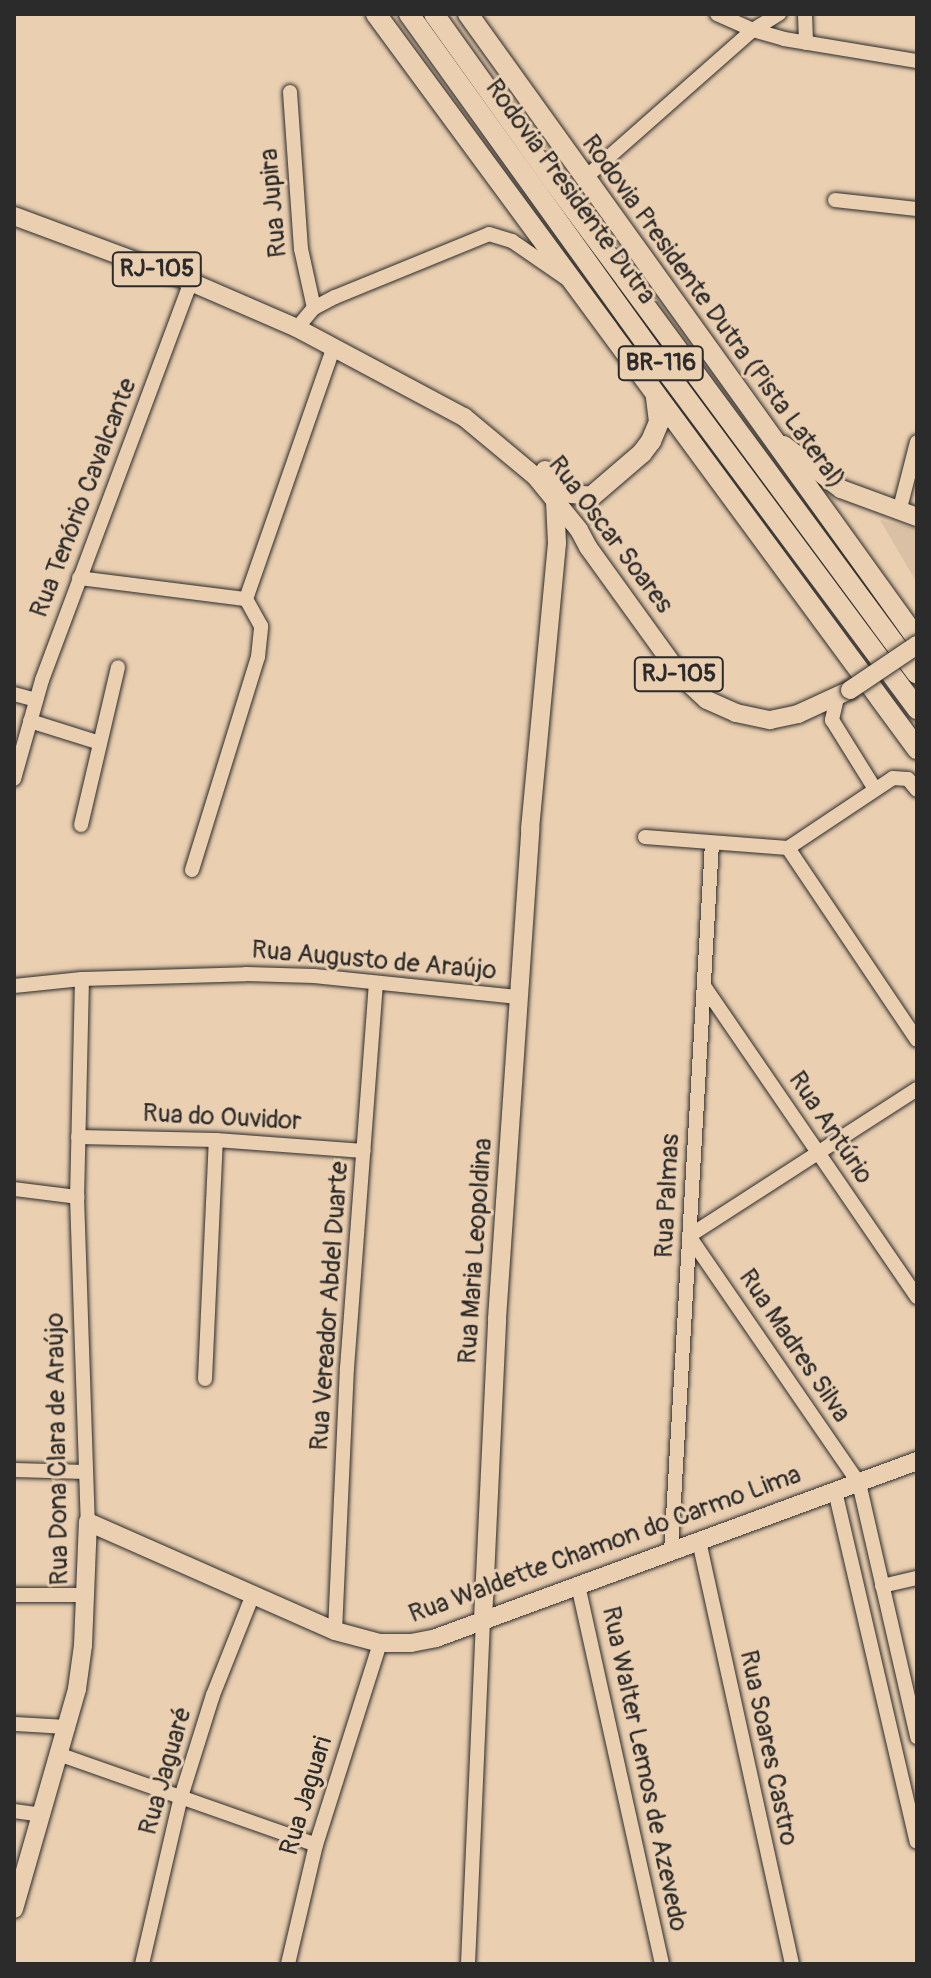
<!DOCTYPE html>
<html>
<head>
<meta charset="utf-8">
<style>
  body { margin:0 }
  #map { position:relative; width:931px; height:1978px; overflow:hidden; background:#eacfb1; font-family:Pangolin,sans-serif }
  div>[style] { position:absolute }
  .built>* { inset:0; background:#dac1a6 }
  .roads { filter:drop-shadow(0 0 2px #2b2b2b) drop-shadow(0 0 2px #2b2b2b) }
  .minor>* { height:14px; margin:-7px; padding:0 7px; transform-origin:7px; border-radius:7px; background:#eacfb1 }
  .major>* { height:18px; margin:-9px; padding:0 9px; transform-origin:9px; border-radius:9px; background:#eacfb1 }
  .highway>* { height:20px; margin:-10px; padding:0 10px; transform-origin:10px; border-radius:10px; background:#eacfb1 }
  .bridges { filter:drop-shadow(0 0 2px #2b2b2b) drop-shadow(0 0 2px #2b2b2b) }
  .major-bridge>* { height:18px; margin:-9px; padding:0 9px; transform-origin:9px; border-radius:9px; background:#eacfb1 }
  span { translate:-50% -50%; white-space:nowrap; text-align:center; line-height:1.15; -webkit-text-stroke:6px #eacfb1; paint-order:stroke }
  .shield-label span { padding:2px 6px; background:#eacfb1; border:2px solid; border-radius:6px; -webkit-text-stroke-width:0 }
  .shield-label { font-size:24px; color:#2b2b2b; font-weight:700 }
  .street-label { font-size:26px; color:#2b2b2b }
  .frame { position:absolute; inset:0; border:16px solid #2b2b2b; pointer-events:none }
</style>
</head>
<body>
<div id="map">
  <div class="built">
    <div style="clip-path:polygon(880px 520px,917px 529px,917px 583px)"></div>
  </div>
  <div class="roads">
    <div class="minor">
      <div style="left:717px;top:14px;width:39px;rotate:24deg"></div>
      <div style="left:753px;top:30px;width:32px;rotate:16deg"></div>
      <div style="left:784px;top:39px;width:135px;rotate:9.4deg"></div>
      <div style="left:805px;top:14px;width:29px;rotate:88deg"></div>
      <div style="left:290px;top:92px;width:157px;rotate:86deg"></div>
      <div style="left:301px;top:249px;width:60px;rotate:77.6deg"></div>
      <div style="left:585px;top:178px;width:224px;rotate:-41.4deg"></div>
      <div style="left:753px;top:30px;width:31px;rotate:-32deg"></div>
      <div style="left:835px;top:200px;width:82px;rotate:6.3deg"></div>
      <div style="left:297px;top:328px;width:26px;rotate:-50deg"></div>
      <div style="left:314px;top:308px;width:24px;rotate:-28deg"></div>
      <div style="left:335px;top:297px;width:166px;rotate:-22.2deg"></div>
      <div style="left:489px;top:234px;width:24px;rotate:17deg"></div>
      <div style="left:512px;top:241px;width:67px;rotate:34.6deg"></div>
      <div style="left:899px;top:512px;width:72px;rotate:-75.6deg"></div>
      <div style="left:79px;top:578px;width:168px;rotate:7.2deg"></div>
      <div style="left:14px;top:694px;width:23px;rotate:15deg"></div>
      <div style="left:837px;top:698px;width:23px;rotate:103deg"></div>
      <div style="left:832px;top:720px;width:81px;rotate:58.1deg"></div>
      <div style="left:30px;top:721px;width:73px;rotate:17.4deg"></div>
      <div style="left:14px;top:779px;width:103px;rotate:-74.2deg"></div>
      <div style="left:42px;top:680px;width:425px;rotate:-69.5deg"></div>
      <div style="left:81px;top:825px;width:162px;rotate:-76.8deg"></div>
      <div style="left:645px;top:837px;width:143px;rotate:4.4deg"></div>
      <div style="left:788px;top:848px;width:126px;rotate:-33.7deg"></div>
      <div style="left:893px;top:778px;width:15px;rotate:4deg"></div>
      <div style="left:908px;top:779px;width:14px;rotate:51deg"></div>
      <div style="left:788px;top:848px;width:231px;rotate:56.1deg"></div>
      <div style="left:192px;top:870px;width:223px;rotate:-72.8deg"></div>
      <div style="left:258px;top:657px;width:31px;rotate:-84deg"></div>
      <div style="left:261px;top:626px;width:31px;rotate:-119deg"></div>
      <div style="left:246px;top:599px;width:267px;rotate:-70.8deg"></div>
      <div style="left:82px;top:979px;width:218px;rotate:91.3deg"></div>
      <div style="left:77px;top:1197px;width:325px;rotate:88.1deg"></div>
      <div style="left:14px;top:986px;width:68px;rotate:-5.9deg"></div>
      <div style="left:82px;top:979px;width:164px;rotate:-1.7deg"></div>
      <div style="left:246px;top:974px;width:68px;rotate:1.7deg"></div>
      <div style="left:314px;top:976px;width:205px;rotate:5.9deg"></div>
      <div style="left:704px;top:986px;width:377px;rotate:55.6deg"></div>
      <div style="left:917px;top:1089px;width:271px;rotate:147.2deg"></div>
      <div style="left:689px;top:1236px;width:300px;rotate:55.5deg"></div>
      <div style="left:859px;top:1483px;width:261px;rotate:77.1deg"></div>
      <div style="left:78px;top:1137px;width:138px;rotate:1.2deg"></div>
      <div style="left:216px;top:1140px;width:148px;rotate:4.3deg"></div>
      <div style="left:14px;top:1189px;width:64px;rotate:7.2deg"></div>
      <div style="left:205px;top:1379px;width:239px;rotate:-87.4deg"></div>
      <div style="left:14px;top:1470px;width:72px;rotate:1.6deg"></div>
      <div style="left:835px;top:1491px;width:360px;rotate:76.9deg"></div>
      <div style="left:699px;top:1541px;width:433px;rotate:77.6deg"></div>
      <div style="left:671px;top:1552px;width:709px;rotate:-86.69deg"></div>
      <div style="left:578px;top:1585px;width:388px;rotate:77.5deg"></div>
      <div style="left:882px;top:1586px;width:36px;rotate:-13deg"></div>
      <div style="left:14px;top:1595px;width:71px"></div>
      <div style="left:335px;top:1631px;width:263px;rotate:-87.4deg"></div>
      <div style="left:347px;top:1368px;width:385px;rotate:-85.7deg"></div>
      <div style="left:14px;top:1724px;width:54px;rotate:3.2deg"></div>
      <div style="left:61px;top:1755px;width:270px;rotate:19.4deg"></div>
      <div style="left:14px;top:1811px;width:29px;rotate:8deg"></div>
      <div style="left:142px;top:1964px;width:171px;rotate:-76.9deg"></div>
      <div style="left:181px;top:1797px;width:107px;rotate:-72.6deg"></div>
      <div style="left:213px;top:1695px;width:105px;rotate:-68.3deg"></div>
      <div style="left:288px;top:1964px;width:122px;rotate:-76.8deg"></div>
      <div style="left:316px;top:1845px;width:212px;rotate:-72.4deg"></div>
      <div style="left:468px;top:1964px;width:344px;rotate:-87.5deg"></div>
    </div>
    <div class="major">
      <div style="left:14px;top:216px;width:189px;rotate:20.4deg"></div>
      <div style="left:191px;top:282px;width:116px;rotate:23.5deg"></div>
      <div style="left:297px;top:328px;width:189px;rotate:28.1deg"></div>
      <div style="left:464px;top:417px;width:94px;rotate:39.8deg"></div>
      <div style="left:536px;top:477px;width:68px;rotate:50.9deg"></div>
      <div style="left:579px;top:530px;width:19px;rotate:62deg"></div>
      <div style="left:588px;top:547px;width:159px;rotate:54.2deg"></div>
      <div style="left:681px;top:676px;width:35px;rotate:43deg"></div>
      <div style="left:707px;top:700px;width:32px;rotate:24deg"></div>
      <div style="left:736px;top:713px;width:35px;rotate:12deg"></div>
      <div style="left:770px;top:720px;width:29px;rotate:-12deg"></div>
      <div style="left:798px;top:714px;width:57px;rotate:-24.8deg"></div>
      <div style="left:784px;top:445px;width:72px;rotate:37.7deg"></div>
      <div style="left:841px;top:489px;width:81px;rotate:20.2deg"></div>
      <div style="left:545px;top:470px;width:35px;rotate:43deg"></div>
      <div style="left:571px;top:494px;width:21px;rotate:5deg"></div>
      <div style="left:483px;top:1620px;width:301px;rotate:-87.3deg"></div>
      <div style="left:497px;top:1319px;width:491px;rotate:-86.1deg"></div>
      <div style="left:530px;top:829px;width:287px;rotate:-84.6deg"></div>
      <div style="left:557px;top:543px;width:42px;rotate:-92.7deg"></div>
      <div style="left:14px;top:1909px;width:229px;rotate:-74deg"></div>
      <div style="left:77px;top:1689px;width:44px;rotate:-82.2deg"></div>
      <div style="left:83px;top:1645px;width:123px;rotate:-87.7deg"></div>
      <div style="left:88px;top:1522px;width:270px;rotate:23.8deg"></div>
      <div style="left:335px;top:1631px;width:47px;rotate:14.9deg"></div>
      <div style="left:380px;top:1643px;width:31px"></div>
      <div style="left:411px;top:1643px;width:25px;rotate:-11deg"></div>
      <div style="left:436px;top:1638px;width:513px;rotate:-20.2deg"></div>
    </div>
    <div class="highway">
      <div style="left:376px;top:14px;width:913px;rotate:53.64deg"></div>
      <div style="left:409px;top:14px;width:421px;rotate:54.3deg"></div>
      <div style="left:655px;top:356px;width:440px;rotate:53.4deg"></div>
      <div style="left:434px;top:14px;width:206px;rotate:54.5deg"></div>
      <div style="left:554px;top:182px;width:611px;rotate:53.58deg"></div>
      <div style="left:468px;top:14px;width:770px;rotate:54.31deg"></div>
      <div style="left:592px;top:496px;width:66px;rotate:-40.7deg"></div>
      <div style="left:642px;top:453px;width:15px;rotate:-53deg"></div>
      <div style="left:651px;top:441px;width:21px;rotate:-67deg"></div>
      <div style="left:659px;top:422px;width:26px;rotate:-97deg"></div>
    </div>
  </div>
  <div class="bridges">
    <div class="major-bridge">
      <div style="left:850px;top:690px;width:81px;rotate:-33.9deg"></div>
    </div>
  </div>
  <div class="shield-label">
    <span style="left:157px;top:269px">RJ-105</span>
    <span style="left:661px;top:363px">BR-116</span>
    <span style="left:679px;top:674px">RJ-105</span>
  </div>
  <div class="street-label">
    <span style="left:570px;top:192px;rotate:54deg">Rodovia Presidente Dutra</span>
    <span style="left:274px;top:203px;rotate:-95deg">Rua Jupira</span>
    <span style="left:713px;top:312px;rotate:54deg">Rodovia Presidente Dutra (Pista Lateral)</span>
    <span style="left:84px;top:498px;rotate:-69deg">Rua Tenório Cavalcante</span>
    <span style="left:610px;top:535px;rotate:53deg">Rua Oscar Soares</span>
    <span style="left:374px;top:961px;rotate:5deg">Rua Augusto de Araújo</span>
    <span style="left:222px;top:1118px;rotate:3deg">Rua do Ouvidor</span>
    <span style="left:830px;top:1128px;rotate:56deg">Rua Antúrio</span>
    <span style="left:668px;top:1196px;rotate:-87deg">Rua Palmas</span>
    <span style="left:476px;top:1251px;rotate:-86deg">Rua Maria Leopoldina</span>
    <span style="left:330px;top:1306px;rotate:-86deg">Rua Vereador Abdel Duarte</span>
    <span style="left:794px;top:1346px;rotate:56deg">Rua Madres Silva</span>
    <span style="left:58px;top:1449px;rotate:-91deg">Rua Dona Clara de Araújo</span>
    <span style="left:605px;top:1545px;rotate:-20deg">Rua Waldette Chamon do Carmo Lima</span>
    <span style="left:768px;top:1748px;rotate:78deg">Rua Soares Castro</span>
    <span style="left:644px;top:1769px;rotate:78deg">Rua Walter Lemos de Azevedo</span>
    <span style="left:166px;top:1771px;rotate:-74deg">Rua Jaguaré</span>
    <span style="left:307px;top:1796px;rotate:-73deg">Rua Jaguari</span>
  </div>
  <div class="frame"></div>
</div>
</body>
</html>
